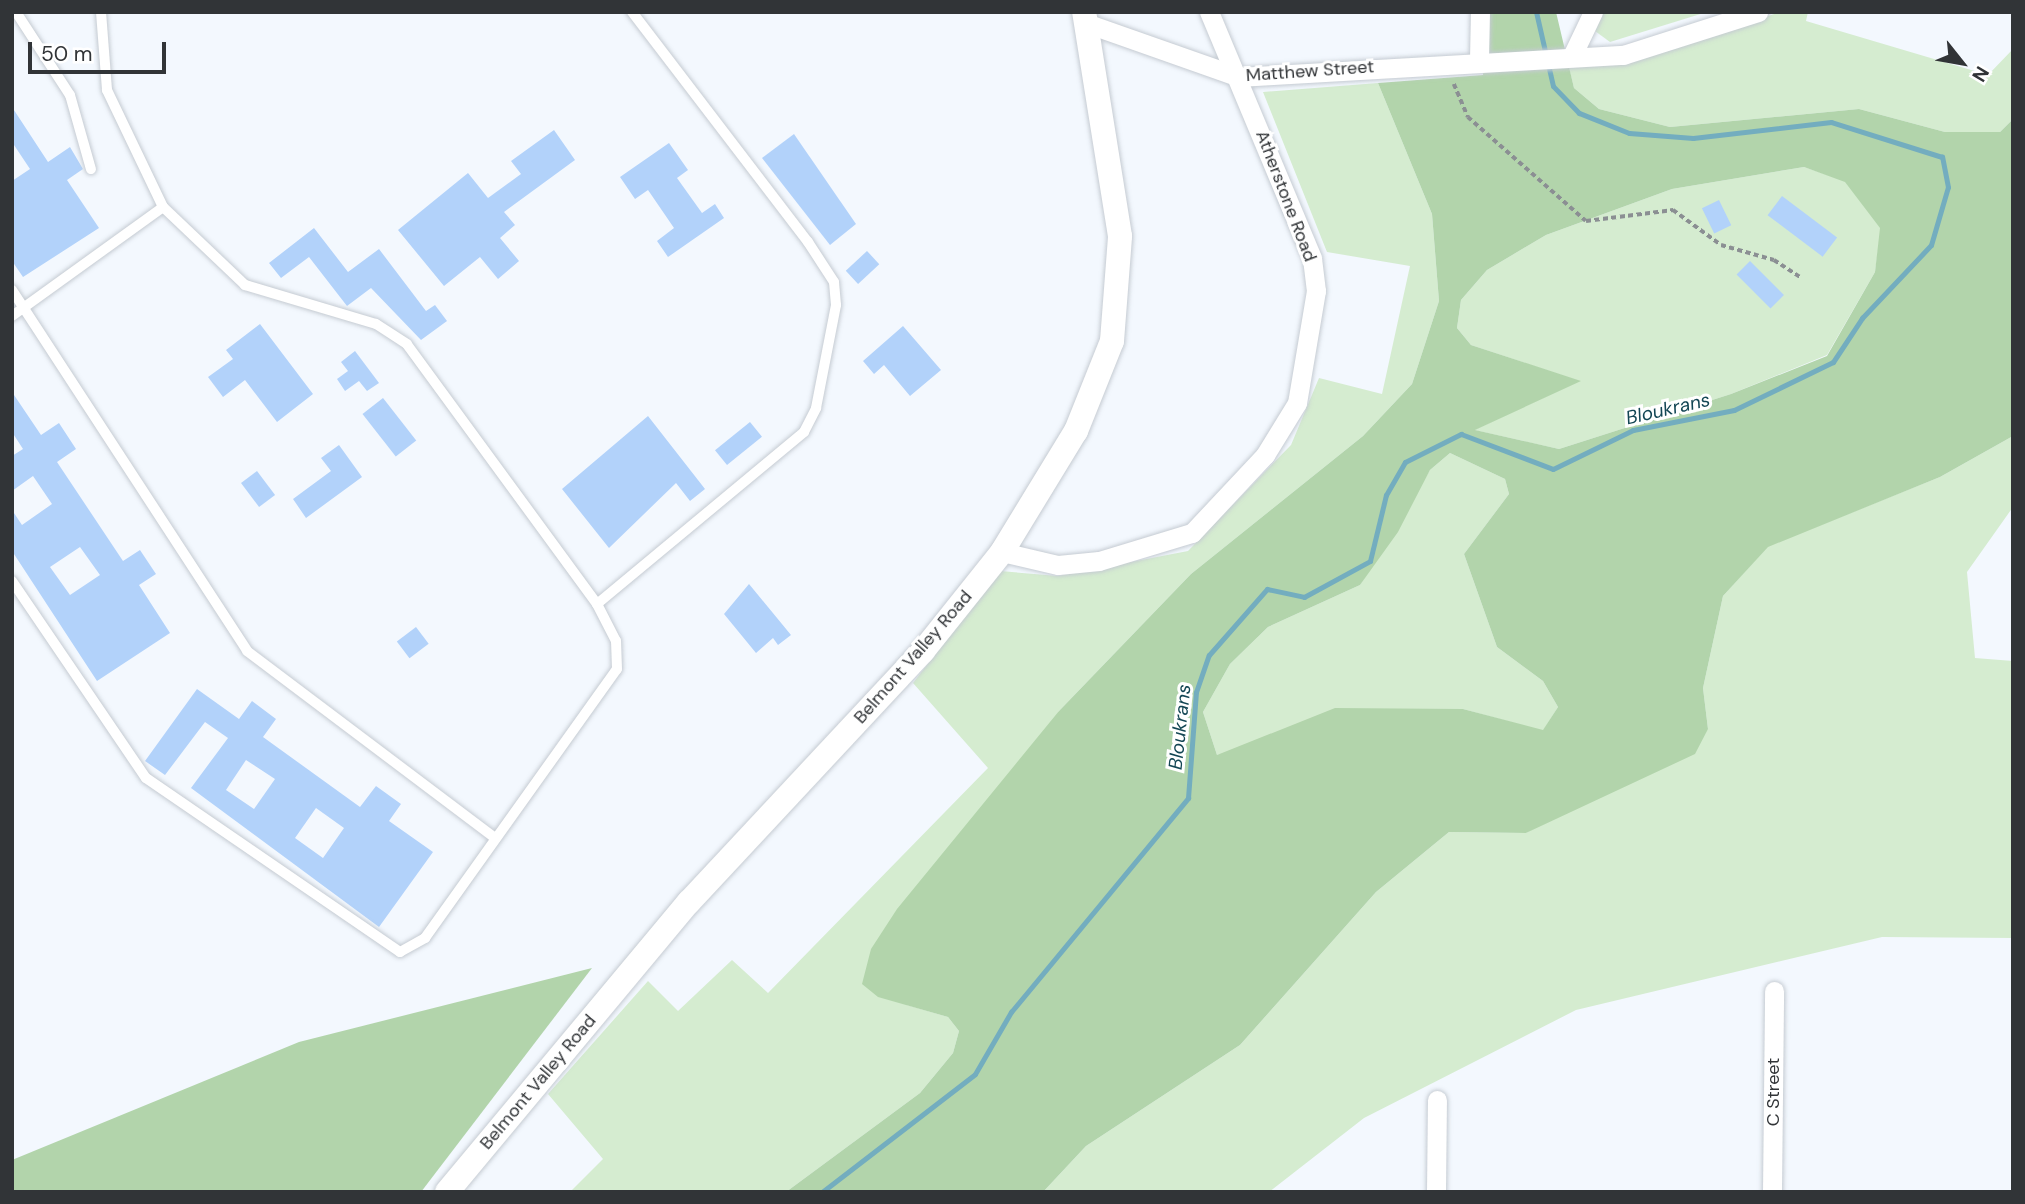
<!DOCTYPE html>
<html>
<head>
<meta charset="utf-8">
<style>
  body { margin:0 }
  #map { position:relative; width:2025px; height:1204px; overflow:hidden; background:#f3f8fe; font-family:"DM Sans",sans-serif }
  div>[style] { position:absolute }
  .green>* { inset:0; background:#d5ecd0 }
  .forest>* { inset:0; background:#b2d4ab }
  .stream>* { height:5px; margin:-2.5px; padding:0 2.5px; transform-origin:2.5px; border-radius:2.5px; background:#73adbf }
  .building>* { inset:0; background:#b2d2fa; transform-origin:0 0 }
  .path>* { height:3.5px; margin-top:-1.75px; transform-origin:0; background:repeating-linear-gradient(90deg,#8b8f93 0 5px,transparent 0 8.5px) }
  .roads { filter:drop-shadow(0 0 2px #c5cbd2) drop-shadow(0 0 2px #c5cbd2) }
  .service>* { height:10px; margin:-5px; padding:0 5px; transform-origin:5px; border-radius:5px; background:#fff }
  .minor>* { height:19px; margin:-9.5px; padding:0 9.5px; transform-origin:9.5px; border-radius:9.5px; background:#fff }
  .tertiary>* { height:24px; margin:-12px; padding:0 12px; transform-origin:12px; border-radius:12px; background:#fff }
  span { translate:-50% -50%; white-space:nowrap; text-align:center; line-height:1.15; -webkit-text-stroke:6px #fff; paint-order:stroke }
  .street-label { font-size:18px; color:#313437 }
  .water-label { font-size:19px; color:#134654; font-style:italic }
  .frame { position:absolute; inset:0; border:14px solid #313437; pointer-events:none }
  .north { position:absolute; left:1927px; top:28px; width:70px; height:70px; -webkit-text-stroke:5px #fff; paint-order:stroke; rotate:121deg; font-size:19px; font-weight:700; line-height:28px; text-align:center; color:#313437 }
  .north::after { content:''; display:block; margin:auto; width:24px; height:32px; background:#313437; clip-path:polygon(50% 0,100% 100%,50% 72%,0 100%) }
  .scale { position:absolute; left:28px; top:42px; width:138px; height:32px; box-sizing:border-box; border:4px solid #313437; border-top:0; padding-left:9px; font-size:21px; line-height:24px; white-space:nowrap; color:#313437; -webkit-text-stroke:5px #fff; paint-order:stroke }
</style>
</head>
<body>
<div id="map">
  <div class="green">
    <div style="clip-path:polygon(1601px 12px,1707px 12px,1610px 42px,1595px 31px)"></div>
    <div style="clip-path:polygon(1780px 12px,1808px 12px,1806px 21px,1988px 75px,2013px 49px,2013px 119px,2000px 132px,1945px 132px,1859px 109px,1670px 127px,1599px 109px,1574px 88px,1569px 68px,1648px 57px)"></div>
    <div style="clip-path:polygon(1378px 83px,1432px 214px,1439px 301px,1412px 384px,1363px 436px,1191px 574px,1059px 711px,907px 1005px,948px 1017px,959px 1031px,953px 1053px,920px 1093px,786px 1192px,570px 1192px,603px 1159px,548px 1094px,648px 981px,678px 1011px,732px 960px,768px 993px,988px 768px,913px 683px,1000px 571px,1058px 576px,1188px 551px,1291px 445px,1319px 378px,1382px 394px,1410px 266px,1327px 252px,1263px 92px)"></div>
    <div style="clip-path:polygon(1804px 167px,1845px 181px,1881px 228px,1875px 272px,1827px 355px,1731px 394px,1559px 449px,1474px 430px,1579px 381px,1471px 345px,1457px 328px,1461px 300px,1487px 270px,1546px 235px,1672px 189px)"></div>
    <div style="clip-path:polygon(2013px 436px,2013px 507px,1967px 572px,1975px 658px,2013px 661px,2013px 938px,1882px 937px,1576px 1010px,1364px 1118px,1269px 1192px,1043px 1192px,1086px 1146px,1240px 1045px,1376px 892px,1449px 832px,1526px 833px,1708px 729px,1703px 688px,1723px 596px,1768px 546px,1940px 477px)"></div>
    <div style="clip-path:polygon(1450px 453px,1505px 479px,1509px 494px,1464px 554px,1497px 647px,1543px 681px,1558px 707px,1543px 731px,1463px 709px,1217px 755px,1203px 712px,1230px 664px,1268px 627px,1360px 585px,1430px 470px)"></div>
  </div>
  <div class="forest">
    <div style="clip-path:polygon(evenodd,1488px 12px,1556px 12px,1574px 88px,1599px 109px,1670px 127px,1859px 109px,1945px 132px,2000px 132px,2013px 119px,2013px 436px,1940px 477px,1768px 547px,1723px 596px,1703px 688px,1708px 729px,1695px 754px,1526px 833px,1449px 832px,1376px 892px,1240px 1045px,1086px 1146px,1043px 1192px,786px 1192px,920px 1093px,953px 1053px,959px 1031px,948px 1017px,878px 997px,862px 984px,871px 949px,897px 909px,1059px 711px,1191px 574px,1363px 436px,1412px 384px,1439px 301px,1432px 214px,1378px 83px,1483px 75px,1488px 12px,1804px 167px,1845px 182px,1880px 228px,1875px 272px,1827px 356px,1731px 394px,1559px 449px,1475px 430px,1581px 381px,1471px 345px,1457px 328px,1461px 300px,1487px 270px,1546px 235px,1672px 189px,1804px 167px,1488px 12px,1450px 453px,1505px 479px,1509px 494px,1464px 554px,1497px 647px,1543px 681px,1558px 707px,1543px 730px,1463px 709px,1335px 708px,1217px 755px,1203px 712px,1230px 664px,1268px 627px,1360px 585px,1398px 532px,1430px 470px,1450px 453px)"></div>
    <div style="clip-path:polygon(592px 968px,421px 1192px,12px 1192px,12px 1160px,299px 1042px)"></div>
  </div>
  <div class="stream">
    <div style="left:822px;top:1192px;width:193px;rotate:-37.6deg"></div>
    <div style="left:975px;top:1074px;width:72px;rotate:-59.9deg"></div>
    <div style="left:1011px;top:1012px;width:278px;rotate:-50.4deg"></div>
    <div style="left:1188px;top:798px;width:106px;rotate:-85.7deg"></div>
    <div style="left:1196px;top:692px;width:39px;rotate:-71deg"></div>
    <div style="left:1209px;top:655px;width:88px;rotate:-48.7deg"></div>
    <div style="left:1267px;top:589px;width:38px;rotate:12deg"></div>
    <div style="left:1304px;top:597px;width:75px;rotate:-28.6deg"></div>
    <div style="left:1370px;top:561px;width:68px;rotate:-76.4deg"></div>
    <div style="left:1386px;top:495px;width:38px;rotate:-60deg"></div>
    <div style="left:1405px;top:462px;width:63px;rotate:-26.6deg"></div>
    <div style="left:1461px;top:434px;width:98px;rotate:20.8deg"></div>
    <div style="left:1553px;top:469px;width:89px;rotate:-26deg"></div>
    <div style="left:1633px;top:430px;width:103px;rotate:-11.2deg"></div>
    <div style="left:1734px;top:410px;width:110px;rotate:-25.9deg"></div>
    <div style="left:1833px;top:362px;width:53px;rotate:-56.6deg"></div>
    <div style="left:1862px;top:318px;width:100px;rotate:-46.6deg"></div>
    <div style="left:1931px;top:245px;width:60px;rotate:-73.7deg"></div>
    <div style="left:1948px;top:187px;width:31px;rotate:-101deg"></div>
    <div style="left:1942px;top:157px;width:116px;rotate:-162.5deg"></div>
    <div style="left:1831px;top:122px;width:139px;rotate:173.4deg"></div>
    <div style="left:1693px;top:138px;width:64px;rotate:-175.5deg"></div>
    <div style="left:1629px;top:133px;width:54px;rotate:-158.2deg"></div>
    <div style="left:1579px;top:113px;width:37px;rotate:-134deg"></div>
    <div style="left:1553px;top:86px;width:76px;rotate:-102.9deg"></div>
  </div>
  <div class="building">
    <div style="clip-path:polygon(12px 107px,48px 162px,70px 147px,83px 169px,67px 180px,99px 228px,23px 277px,12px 261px,12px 181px,30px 169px,12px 142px)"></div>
    <div style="clip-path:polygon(554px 130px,575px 160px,504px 212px,515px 225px,500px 238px,519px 261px,498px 279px,480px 257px,444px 286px,398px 230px,468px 173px,488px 198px,521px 174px,511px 161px)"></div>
    <div style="clip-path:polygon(794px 134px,856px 224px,830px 245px,762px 158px)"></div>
    <div style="clip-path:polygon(669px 143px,688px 170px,677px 178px,702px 213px,715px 204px,724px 218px,668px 257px,657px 241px,674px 228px,648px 190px,635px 199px,620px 177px)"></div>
    <div style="left:1782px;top:196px;width:69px;height:24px;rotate:37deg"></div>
    <div style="left:1719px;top:200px;width:28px;height:19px;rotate:64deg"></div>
    <div style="clip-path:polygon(314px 228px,348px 272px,379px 249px,426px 311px,435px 305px,447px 321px,421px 340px,371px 288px,347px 306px,309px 257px,281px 278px,269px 263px)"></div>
    <div style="left:867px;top:251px;width:18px;height:29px;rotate:47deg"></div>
    <div style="left:1750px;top:261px;width:48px;height:19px;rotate:45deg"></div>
    <div style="clip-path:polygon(260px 324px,313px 394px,277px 422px,245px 380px,223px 397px,208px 377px,233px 359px,226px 350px)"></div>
    <div style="clip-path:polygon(903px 326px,941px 370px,910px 396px,884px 365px,874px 374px,863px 361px)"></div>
    <div style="clip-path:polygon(355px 351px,379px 383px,367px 391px,359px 381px,345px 391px,337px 379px,348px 371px,341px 362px)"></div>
    <div style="clip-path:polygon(evenodd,12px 392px,41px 435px,59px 423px,76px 449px,57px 462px,123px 561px,140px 550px,156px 574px,139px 585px,170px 633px,97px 681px,12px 551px,12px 510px,22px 525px,52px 504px,33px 476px,12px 491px,12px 456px,23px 449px,12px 432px,12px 392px,80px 547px,100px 575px,70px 595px,50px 567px,80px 547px)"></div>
    <div style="left:383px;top:398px;width:54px;height:26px;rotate:52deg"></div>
    <div style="clip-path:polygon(648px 416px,705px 489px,690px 501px,676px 483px,609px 548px,562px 489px)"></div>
    <div style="left:750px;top:422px;width:19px;height:45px;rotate:51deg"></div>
    <div style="clip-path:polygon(339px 445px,362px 477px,306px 518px,293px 499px,331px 471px,321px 458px)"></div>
    <div style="left:257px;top:471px;width:30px;height:20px;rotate:53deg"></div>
    <div style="clip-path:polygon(749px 584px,791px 635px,778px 645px,773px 638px,756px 653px,724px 614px)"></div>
    <div style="left:416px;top:627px;width:21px;height:24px;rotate:53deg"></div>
    <div style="clip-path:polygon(evenodd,197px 689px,239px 719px,252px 701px,276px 719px,263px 737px,360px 807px,376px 786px,401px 804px,389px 821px,433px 852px,379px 927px,191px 788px,228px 738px,205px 722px,165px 775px,145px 761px,197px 689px,246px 760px,275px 779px,254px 809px,226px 790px,246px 760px,197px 689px,316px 808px,344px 828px,323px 858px,295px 838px,316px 808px)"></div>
  </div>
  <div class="path">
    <div style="left:1454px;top:84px;width:36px;rotate:67deg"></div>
    <div style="left:1468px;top:117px;width:157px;rotate:41.4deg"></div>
    <div style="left:1586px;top:221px;width:88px;rotate:-7.2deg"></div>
    <div style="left:1673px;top:210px;width:59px;rotate:36.1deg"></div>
    <div style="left:1721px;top:245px;width:55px;rotate:15.8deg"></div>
    <div style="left:1774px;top:260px;width:31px;rotate:33deg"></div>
  </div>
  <div class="roads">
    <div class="service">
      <div style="left:16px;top:12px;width:99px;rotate:57deg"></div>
      <div style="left:70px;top:95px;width:77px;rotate:74.2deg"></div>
      <div style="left:12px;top:290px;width:431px;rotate:56.9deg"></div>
      <div style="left:247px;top:651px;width:311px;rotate:37deg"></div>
      <div style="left:12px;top:316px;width:186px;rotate:-35.8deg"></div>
      <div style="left:12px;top:581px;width:238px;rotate:55.8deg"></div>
      <div style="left:146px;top:778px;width:308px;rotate:34.4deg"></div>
      <div style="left:400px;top:952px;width:29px;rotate:-29deg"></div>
      <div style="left:425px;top:938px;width:330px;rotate:-54.5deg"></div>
      <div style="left:617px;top:669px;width:28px;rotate:-92deg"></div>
      <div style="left:616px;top:641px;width:42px;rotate:-117.2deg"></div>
      <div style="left:597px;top:604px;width:322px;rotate:-126.2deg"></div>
      <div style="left:407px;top:344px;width:37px;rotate:-147deg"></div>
      <div style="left:376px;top:324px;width:137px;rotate:-163.4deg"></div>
      <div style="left:245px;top:285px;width:113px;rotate:-136.4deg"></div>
      <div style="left:163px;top:207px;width:130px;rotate:-115.6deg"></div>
      <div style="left:107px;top:90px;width:78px;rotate:-94.4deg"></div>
      <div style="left:597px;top:604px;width:269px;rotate:-39.7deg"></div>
      <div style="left:804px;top:432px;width:27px;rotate:-63deg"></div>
      <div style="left:816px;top:408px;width:105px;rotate:-79deg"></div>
      <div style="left:836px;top:305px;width:23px;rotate:-95deg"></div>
      <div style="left:834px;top:282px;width:48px;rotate:-123deg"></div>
      <div style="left:808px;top:242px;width:290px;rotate:-127.4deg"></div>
    </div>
    <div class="minor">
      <div style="left:1086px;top:23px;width:162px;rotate:19.4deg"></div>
      <div style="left:1239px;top:77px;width:385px;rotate:-3.3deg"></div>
      <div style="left:1623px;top:55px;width:142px;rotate:-17.7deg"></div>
      <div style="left:1572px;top:56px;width:49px;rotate:-64.5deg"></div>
      <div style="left:1479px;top:59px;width:47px;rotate:-88.8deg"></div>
      <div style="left:1002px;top:552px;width:57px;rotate:13.1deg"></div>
      <div style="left:1058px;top:565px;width:41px;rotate:-5.6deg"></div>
      <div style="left:1099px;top:561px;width:97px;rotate:-16.8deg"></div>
      <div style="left:1192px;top:533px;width:107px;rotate:-46.9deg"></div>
      <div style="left:1265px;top:455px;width:61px;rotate:-58.4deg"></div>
      <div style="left:1297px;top:403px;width:114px;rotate:-80.4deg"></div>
      <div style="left:1316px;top:291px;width:33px;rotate:-97deg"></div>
      <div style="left:1312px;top:258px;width:267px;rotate:-112.7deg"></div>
      <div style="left:1436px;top:1192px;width:92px;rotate:-89.4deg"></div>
      <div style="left:1772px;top:1192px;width:201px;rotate:-89.4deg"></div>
    </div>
    <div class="tertiary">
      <div style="left:447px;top:1192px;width:378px;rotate:-50.2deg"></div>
      <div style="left:689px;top:902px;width:343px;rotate:-47deg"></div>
      <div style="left:923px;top:651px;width:127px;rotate:-51.4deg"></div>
      <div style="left:1002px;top:552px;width:142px;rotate:-58.6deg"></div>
      <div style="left:1076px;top:431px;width:97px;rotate:-68.2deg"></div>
      <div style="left:1112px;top:341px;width:105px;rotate:-85.6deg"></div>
      <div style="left:1120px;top:236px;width:227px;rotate:-99.1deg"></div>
    </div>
  </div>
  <div class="street-label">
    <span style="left:1310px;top:71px;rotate:-4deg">Matthew Street</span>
    <span style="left:1286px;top:196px;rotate:69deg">Atherstone Road</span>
    <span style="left:913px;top:657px;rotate:-49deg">Belmont Valley Road</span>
    <span style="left:538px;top:1082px;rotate:-50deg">Belmont Valley Road</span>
    <span style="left:1773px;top:1092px;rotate:-90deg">C Street</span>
  </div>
  <div class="water-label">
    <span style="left:1668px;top:409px;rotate:-13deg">Bloukrans</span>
    <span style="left:1180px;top:727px;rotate:-84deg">Bloukrans</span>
  </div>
  <div class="frame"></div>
  <div class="north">N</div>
  <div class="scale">50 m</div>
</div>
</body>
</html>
